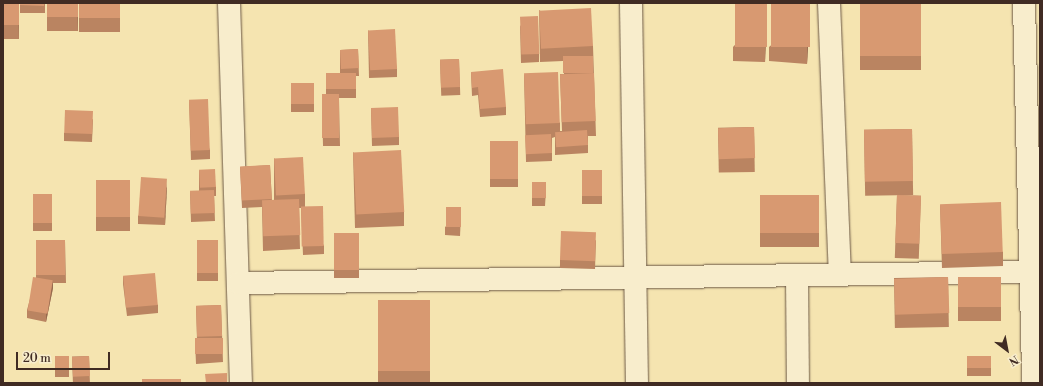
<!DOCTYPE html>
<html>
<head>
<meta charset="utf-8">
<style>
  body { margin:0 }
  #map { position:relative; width:1043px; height:386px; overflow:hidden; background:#f5e4b0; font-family:"Libre Bodoni",serif }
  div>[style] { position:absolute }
  .roads { filter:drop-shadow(0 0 1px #6d5946) drop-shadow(0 0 1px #6d5946) }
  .minor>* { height:22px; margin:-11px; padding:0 11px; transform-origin:11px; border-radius:11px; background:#f8edcc }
  .wall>* { inset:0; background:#ba8461; transform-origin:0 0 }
  .shaded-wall>* { inset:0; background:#976b4f }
  .building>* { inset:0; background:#d89971; transform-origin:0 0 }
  span { translate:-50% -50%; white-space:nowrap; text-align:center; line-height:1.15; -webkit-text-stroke:3px #f8edcc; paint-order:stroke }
  .frame { position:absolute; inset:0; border:4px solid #402b23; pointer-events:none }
  .north { position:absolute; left:987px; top:330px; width:40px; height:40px; -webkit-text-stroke:3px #f8edcc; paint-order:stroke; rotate:148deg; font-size:11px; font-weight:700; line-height:16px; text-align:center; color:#402b23 }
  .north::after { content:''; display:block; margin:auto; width:14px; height:18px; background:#402b23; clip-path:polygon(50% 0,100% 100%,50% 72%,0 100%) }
  .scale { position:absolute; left:16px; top:352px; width:94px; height:18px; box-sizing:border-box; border:2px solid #402b23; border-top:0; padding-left:5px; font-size:12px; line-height:14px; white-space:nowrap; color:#402b23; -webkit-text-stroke:3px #f8edcc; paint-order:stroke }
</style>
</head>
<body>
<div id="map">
  <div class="roads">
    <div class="minor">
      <div style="left:229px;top:3px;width:380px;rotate:88.2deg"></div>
      <div style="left:631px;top:3px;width:380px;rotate:89.1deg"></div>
      <div style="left:829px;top:3px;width:271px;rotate:87.7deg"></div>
      <div style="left:1024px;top:3px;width:380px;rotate:88.6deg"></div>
      <div style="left:797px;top:275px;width:108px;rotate:89.5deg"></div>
      <div style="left:239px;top:283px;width:791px;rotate:-0.8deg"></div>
    </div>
  </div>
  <div class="wall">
    <div style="left:3px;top:3px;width:16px;height:36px"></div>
    <div style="left:20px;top:3px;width:25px;height:10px"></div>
    <div style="left:47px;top:3px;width:31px;height:28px"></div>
    <div style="left:79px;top:3px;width:41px;height:29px"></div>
    <div style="left:860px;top:3px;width:61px;height:67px"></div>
    <div style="clip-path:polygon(539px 10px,593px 46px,596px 136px,588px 136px,588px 153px,555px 155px,555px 137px,552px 138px,552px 161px,526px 162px,524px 74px,560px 123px,560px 131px,562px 131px,560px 74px,564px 74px,563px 61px,540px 62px)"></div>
    <div style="clip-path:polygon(767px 11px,765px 62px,733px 61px,733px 47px)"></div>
    <div style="clip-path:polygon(810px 13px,807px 64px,769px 61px,769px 47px)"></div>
    <div style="clip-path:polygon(520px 25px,539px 54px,539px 62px,521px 63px)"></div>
    <div style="clip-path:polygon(368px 30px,397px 69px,397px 77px,369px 78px)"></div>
    <div style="clip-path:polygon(358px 49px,359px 76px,356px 76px,356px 98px,339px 98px,340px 146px,323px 146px,322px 102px,326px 94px,326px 74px,340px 74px,340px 50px)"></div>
    <div style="left:459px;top:59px;width:36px;height:19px;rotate:88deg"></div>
    <div style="clip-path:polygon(471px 72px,506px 107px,506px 115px,480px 117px,478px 95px,472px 96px)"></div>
    <div style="left:314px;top:83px;width:29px;height:23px;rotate:90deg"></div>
    <div style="clip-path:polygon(189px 100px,210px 150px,210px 159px,191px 160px)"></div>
    <div style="clip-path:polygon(371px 108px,399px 137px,399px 145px,372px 146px)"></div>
    <div style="clip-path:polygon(93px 119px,92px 142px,64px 141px,64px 133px)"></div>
    <div style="left:754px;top:127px;width:45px;height:36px;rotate:89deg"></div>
    <div style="left:912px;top:129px;width:66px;height:48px;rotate:89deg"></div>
    <div style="left:490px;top:141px;width:28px;height:46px"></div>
    <div style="clip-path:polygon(353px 152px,404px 212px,404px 226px,355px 228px)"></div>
    <div style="clip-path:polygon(274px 158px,305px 194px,305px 207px,324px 246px,324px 254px,303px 255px,301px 208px,299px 208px,300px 249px,263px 251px,262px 207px,242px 208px,240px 167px,270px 165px,272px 201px,274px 201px)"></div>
    <div style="clip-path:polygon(199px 170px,216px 187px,216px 196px,214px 196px,215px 221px,191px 222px,190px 192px,199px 191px)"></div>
    <div style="left:582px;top:170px;width:20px;height:34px"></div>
    <div style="left:96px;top:180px;width:34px;height:51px"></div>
    <div style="clip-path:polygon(167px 187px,165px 225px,138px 224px,138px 216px)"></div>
    <div style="clip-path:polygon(546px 191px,545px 206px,532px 206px,532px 198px)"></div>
    <div style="left:33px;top:194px;width:19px;height:37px"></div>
    <div style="left:819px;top:195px;width:52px;height:59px;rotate:90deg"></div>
    <div style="left:897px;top:195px;width:24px;height:63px;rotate:2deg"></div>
    <div style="clip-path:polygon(940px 205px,1003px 252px,1003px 266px,942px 268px)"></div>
    <div style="clip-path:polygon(461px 215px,460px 236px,445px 235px,445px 227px)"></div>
    <div style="left:334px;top:233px;width:25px;height:45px"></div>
    <div style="clip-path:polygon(36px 240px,65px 240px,66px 283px,53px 283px,53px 288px,46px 322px,27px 318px,27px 310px,36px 277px)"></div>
    <div style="left:218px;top:240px;width:41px;height:21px;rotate:90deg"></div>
    <div style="clip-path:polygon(596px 240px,595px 269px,560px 268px,560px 260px)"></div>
    <div style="clip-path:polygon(123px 276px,158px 305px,158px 313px,127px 316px,123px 284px)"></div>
    <div style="left:948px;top:277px;width:50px;height:54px;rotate:89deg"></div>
    <div style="left:958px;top:277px;width:43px;height:44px"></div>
    <div style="left:430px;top:300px;width:83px;height:52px;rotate:90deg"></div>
    <div style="clip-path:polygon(221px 305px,223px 362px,196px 364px,195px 340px,197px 340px,196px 306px)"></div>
    <div style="left:55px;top:356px;width:14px;height:21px"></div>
    <div style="left:89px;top:356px;width:27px;height:17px;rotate:88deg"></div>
    <div style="left:967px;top:356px;width:24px;height:20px"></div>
  </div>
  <div class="shaded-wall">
    <div style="clip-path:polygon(19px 3px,18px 39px,18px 25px)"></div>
    <div style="clip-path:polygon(78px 3px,77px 32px,77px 18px)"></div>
    <div style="clip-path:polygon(767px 3px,767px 11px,765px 62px,765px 47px)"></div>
    <div style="clip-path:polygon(810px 3px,810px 13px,807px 64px,807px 49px)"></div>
    <div style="clip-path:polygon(167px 179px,167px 187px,165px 225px,165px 217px)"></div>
    <div style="clip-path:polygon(53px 280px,53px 288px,46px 322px,46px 314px)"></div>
  </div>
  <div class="building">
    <div style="left:3px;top:3px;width:16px;height:22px"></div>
    <div style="clip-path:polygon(20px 3px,44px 3px,44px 6px,20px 5px)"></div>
    <div style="left:47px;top:3px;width:31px;height:14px"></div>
    <div style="left:79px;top:3px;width:41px;height:15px"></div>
    <div style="left:735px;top:3px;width:32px;height:44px"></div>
    <div style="left:771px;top:3px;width:39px;height:44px"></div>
    <div style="left:860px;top:3px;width:61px;height:53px"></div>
    <div style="left:591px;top:8px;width:38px;height:52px;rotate:87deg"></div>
    <div style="left:538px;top:16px;width:38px;height:18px;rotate:88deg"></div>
    <div style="left:395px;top:29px;width:40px;height:27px;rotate:87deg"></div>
    <div style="left:358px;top:49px;width:19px;height:18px;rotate:87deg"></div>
    <div style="left:593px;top:56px;width:17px;height:30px;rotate:90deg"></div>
    <div style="left:459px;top:59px;width:28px;height:19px;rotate:88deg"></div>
    <div style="clip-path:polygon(503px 69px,506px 107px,480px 109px,478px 87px,472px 88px,471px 72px)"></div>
    <div style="left:558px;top:72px;width:51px;height:34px;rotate:88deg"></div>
    <div style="left:356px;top:73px;width:16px;height:30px;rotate:90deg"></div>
    <div style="left:594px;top:73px;width:48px;height:34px;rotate:88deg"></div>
    <div style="left:314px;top:83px;width:21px;height:23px;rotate:90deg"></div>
    <div style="left:322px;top:94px;width:17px;height:44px"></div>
    <div style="left:208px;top:99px;width:51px;height:19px;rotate:88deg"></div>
    <div style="left:398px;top:107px;width:30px;height:27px;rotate:88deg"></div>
    <div style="left:65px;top:110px;width:28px;height:23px;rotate:2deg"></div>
    <div style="left:754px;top:127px;width:31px;height:36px;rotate:88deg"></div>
    <div style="left:912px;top:129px;width:52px;height:48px;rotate:89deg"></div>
    <div style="left:587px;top:130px;width:15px;height:32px;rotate:86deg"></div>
    <div style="left:551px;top:134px;width:19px;height:26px;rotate:87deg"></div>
    <div style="left:490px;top:141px;width:28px;height:38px"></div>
    <div style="left:401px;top:150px;width:62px;height:48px;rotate:87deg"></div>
    <div style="left:303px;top:157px;width:37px;height:29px;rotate:87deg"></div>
    <div style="left:270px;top:165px;width:34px;height:30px;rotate:87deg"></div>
    <div style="left:215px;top:169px;width:18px;height:16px;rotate:87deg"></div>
    <div style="left:582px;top:170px;width:20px;height:26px"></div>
    <div style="left:141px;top:177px;width:26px;height:39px;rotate:4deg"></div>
    <div style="left:96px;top:180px;width:34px;height:37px"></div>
    <div style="left:532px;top:182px;width:14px;height:16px"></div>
    <div style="left:214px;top:190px;width:23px;height:24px;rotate:88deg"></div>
    <div style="left:33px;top:194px;width:19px;height:29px"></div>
    <div style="left:819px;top:195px;width:38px;height:59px;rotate:90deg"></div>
    <div style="left:897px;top:195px;width:24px;height:48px;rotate:2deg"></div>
    <div style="left:299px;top:199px;width:36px;height:37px;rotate:88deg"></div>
    <div style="left:1001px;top:202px;width:50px;height:61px;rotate:88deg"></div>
    <div style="left:323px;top:206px;width:40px;height:22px;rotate:89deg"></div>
    <div style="left:446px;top:207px;width:15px;height:20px"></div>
    <div style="left:561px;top:231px;width:35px;height:29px;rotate:2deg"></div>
    <div style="left:334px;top:233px;width:25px;height:37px"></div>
    <div style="left:36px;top:240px;width:29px;height:35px"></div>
    <div style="left:218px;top:240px;width:33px;height:21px;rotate:90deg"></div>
    <div style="left:155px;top:273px;width:32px;height:32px;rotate:85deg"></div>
    <div style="left:33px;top:277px;width:20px;height:34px;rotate:9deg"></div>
    <div style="left:948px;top:277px;width:36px;height:54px;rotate:88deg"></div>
    <div style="left:958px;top:277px;width:43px;height:30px"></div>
    <div style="left:430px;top:300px;width:71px;height:52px;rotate:90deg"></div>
    <div style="left:221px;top:305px;width:31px;height:25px;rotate:88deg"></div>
    <div style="left:223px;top:338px;width:16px;height:28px;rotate:90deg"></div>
    <div style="left:55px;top:356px;width:14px;height:13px"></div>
    <div style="left:89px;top:356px;width:20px;height:17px;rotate:87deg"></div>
    <div style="left:967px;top:356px;width:24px;height:12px"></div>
    <div style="clip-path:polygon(227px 373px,227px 383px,206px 383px,205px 374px)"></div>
    <div style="left:142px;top:379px;width:39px;height:4px"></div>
  </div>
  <div class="frame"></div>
  <div class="north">N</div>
  <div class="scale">20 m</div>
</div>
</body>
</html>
